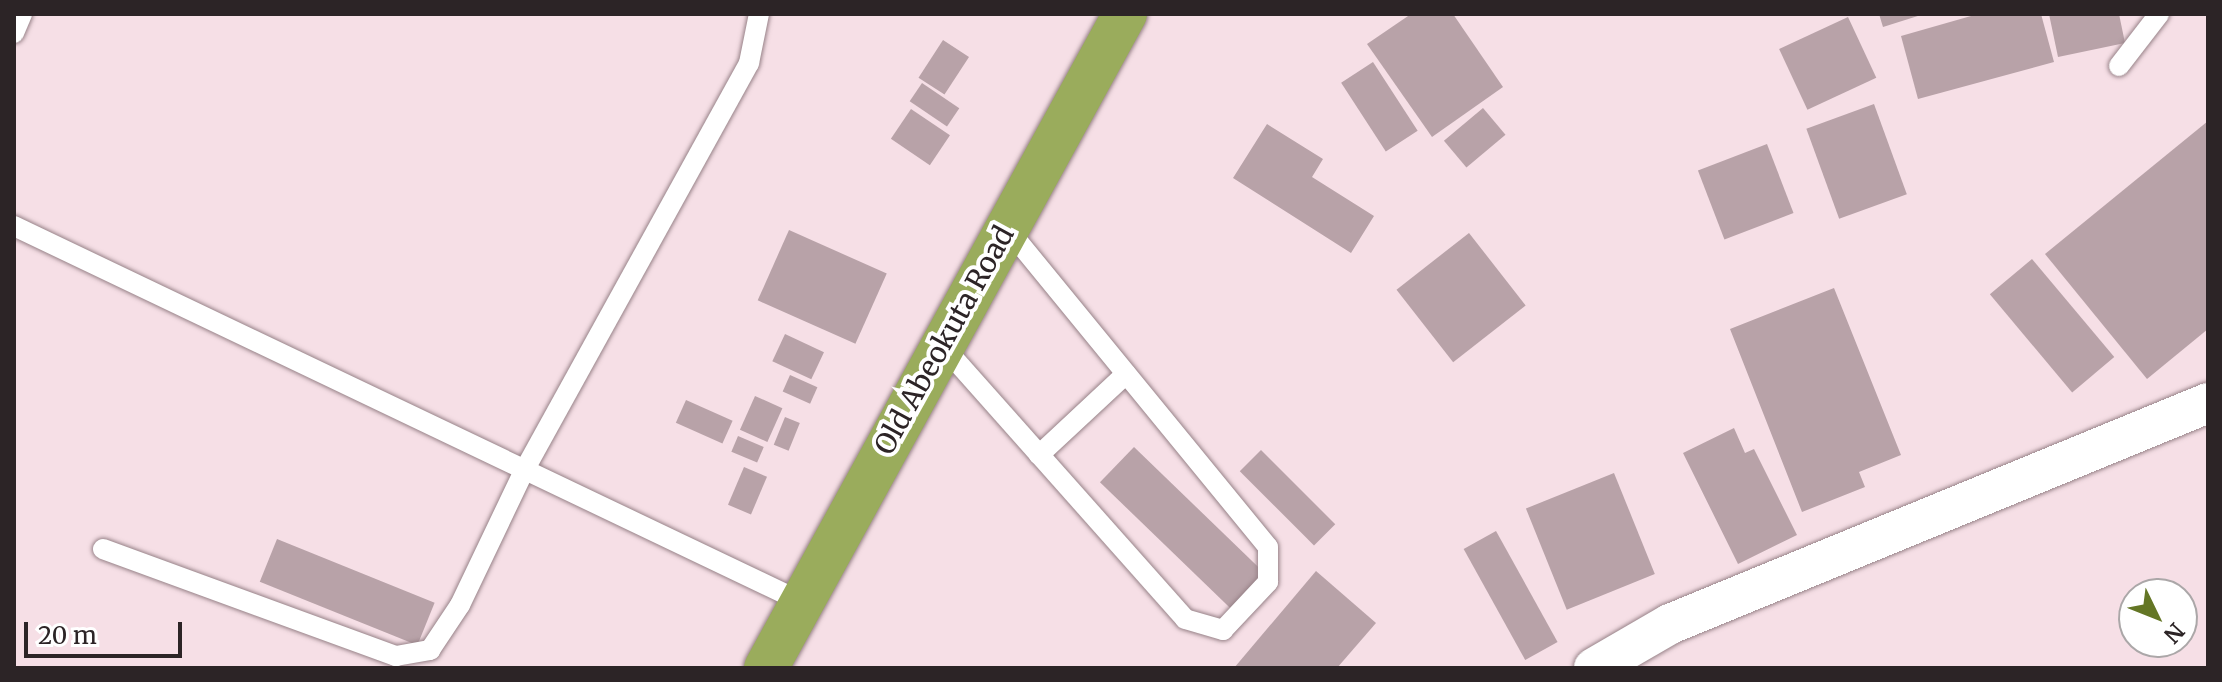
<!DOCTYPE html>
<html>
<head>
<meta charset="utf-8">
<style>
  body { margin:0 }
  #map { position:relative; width:2222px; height:682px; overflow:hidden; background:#f6dfe6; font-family:Merriweather,serif }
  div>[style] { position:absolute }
  .building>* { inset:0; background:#b8a2a8; transform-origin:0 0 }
  .roads { filter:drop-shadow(0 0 2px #978288) drop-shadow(0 0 2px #978288) }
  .service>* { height:20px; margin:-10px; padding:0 10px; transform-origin:10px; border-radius:10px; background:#fff }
  .minor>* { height:40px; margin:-20px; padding:0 20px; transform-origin:20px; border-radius:20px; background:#fff }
  .trunk>* { height:44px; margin:-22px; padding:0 22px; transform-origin:22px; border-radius:22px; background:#9aac5c }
  span { translate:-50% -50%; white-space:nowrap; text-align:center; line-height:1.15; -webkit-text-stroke:8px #fff; paint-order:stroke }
  .street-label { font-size:28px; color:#2c2426 }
  .frame { position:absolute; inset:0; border:16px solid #2c2426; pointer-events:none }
  .north { position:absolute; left:2118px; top:578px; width:80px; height:80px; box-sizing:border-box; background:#fff; border:2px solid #aba7a8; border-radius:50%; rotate:133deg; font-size:22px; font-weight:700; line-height:32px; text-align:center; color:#2c2426 }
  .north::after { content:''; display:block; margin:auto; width:28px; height:36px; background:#647625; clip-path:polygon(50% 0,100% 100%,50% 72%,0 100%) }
  .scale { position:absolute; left:24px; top:622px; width:158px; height:36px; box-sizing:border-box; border:4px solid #2c2426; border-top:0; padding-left:10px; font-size:24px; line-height:28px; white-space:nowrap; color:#2c2426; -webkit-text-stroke:6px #fff; paint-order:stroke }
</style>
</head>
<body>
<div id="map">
  <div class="building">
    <div style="clip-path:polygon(1411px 14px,1453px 14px,1503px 87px,1432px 137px,1367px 44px)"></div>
    <div style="clip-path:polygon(1879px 14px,1921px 14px,1921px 15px,1883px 27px)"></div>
    <div style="clip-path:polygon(1978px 14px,2041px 14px,2054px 62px,1918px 99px,1901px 36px)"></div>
    <div style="clip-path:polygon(2049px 14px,2119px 14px,2125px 43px,2058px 57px)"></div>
    <div style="left:1848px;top:17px;width:67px;height:76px;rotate:65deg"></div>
    <div style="left:943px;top:40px;width:31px;height:45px;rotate:33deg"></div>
    <div style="left:1373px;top:62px;width:82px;height:38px;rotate:57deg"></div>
    <div style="left:922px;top:83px;width:45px;height:22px;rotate:34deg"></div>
    <div style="left:1874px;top:104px;width:96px;height:72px;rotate:70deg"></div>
    <div style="left:1483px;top:108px;width:35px;height:51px;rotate:50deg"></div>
    <div style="left:911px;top:109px;width:47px;height:36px;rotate:34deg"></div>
    <div style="clip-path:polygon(2208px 121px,2208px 329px,2147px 379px,2045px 254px)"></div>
    <div style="clip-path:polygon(1267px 124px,1323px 159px,1312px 177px,1374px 216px,1351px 253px,1233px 178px)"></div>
    <div style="left:1767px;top:144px;width:74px;height:74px;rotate:69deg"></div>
    <div style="left:789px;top:230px;width:107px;height:77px;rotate:24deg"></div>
    <div style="left:1469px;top:233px;width:92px;height:92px;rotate:52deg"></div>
    <div style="left:2032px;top:259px;width:128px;height:55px;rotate:50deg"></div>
    <div style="clip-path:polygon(1834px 288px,1901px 455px,1859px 472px,1865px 487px,1802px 512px,1730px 329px)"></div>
    <div style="left:785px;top:334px;width:43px;height:30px;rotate:25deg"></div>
    <div style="left:790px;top:375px;width:30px;height:18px;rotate:24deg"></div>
    <div style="left:755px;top:396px;width:30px;height:37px;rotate:24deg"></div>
    <div style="left:686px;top:400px;width:51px;height:25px;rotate:24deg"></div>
    <div style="left:785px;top:417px;width:16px;height:30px;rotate:22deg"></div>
    <div style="clip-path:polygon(1734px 428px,1745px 453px,1754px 449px,1797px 535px,1738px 564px,1683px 453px)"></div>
    <div style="left:738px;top:436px;width:28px;height:17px;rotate:23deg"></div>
    <div style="left:1134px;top:447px;width:181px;height:49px;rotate:44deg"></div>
    <div style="left:1261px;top:450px;width:105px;height:30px;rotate:45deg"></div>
    <div style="left:744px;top:467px;width:25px;height:41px;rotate:23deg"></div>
    <div style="left:1614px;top:473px;width:109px;height:95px;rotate:68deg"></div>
    <div style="left:1496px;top:531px;width:127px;height:37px;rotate:61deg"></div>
    <div style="left:277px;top:539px;width:170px;height:46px;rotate:22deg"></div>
    <div style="clip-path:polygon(1316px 571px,1376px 623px,1337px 668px,1234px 668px)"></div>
  </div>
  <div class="roads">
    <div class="service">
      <div style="left:14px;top:33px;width:21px;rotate:-67deg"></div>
      <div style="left:2119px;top:66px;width:66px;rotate:-52.4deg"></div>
      <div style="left:14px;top:226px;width:873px;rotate:25.51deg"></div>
      <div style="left:942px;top:345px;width:366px;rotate:48.4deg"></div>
      <div style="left:1185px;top:619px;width:40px;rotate:16deg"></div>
      <div style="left:1223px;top:630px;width:66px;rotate:-46.8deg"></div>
      <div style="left:1268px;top:582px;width:35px;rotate:-90deg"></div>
      <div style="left:1268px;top:547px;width:412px;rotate:-129.3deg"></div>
      <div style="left:1039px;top:455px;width:119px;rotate:-43deg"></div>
      <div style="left:103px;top:549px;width:312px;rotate:20.1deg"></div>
      <div style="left:396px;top:656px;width:35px;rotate:-10deg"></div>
      <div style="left:430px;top:650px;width:54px;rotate:-56.3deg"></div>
      <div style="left:460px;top:605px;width:151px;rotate:-64.5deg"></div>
      <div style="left:525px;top:469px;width:464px;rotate:-61.1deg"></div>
      <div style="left:749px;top:63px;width:50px;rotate:-78.5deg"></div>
    </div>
    <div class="minor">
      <div style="left:1594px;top:668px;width:88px;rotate:-30.1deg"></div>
      <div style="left:1670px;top:624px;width:582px;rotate:-22.33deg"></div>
    </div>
    <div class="trunk">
      <div style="left:766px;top:668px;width:746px;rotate:-61.24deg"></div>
    </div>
  </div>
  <div class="street-label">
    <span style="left:944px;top:340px;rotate:-61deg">Old Abeokuta Road</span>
  </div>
  <div class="frame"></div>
  <div class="north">N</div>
  <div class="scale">20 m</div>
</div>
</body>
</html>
